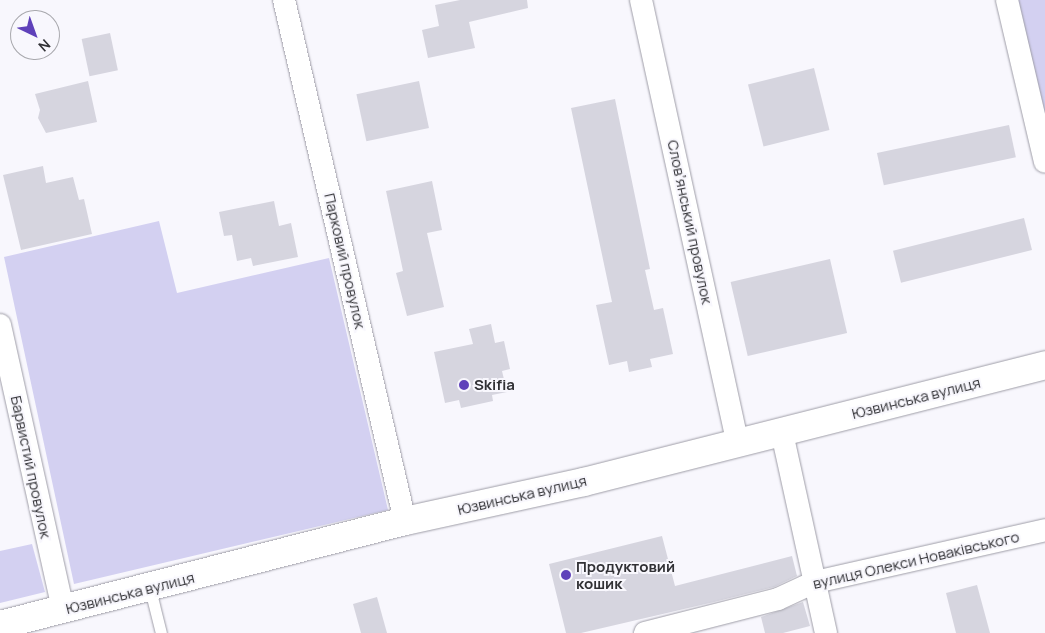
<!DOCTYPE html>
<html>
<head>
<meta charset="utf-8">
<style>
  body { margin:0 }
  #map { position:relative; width:1045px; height:633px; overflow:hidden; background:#f8f7fd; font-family:Manrope,sans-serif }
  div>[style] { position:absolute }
  .green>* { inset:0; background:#d3d0f1 }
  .building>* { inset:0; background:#d6d5df; transform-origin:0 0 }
  .roads { filter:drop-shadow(0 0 1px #9e9da7) drop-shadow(0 0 1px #9e9da7) }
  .service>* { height:11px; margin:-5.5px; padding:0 5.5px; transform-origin:5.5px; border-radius:5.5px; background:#fff }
  .minor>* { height:22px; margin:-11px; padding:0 11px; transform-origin:11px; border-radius:11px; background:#fff }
  .secondary>* { height:28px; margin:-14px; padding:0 14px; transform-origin:14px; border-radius:14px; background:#fff }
  .dots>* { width:14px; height:14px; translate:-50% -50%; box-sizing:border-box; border:2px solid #f8f7fd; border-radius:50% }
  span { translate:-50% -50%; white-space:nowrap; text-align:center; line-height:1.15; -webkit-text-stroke:4px #f8f7fd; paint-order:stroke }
  .street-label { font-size:15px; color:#313135 }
  .poi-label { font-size:15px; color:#313135; font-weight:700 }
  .left { translate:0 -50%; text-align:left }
  .north { position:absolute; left:10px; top:10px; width:50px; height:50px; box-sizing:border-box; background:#f8f7fd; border:1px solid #a8a8ad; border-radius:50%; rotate:138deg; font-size:14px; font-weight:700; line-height:20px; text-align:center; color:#313135 }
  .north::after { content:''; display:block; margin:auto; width:18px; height:22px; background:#5f41ba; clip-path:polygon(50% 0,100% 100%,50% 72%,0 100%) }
</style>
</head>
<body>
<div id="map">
  <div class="green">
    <div style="clip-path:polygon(1007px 0,1045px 0,1045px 162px)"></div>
    <div style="clip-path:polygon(159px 221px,177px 293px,329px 258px,388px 510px,74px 584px,4px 257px)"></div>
    <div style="clip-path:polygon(32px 544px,45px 592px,0 603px,0 551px)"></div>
  </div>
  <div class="building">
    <div style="clip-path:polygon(460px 0,527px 0,528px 8px,469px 22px,475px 48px,428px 58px,422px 30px,439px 26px,435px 5px)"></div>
    <div style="left:110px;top:33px;width:38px;height:29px;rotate:78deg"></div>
    <div style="left:814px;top:68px;width:64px;height:68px;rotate:76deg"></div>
    <div style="clip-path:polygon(88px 81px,97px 122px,46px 133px,38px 118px,40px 110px,35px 94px)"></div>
    <div style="left:419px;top:81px;width:48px;height:64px;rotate:78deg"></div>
    <div style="clip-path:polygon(615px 99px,650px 269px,645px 270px,654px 310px,663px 308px,673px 354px,650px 359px,652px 367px,629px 372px,627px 361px,609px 365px,596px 305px,612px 302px,571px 108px)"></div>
    <div style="left:1009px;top:125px;width:33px;height:135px;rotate:78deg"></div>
    <div style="clip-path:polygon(43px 166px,46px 183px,73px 177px,79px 200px,84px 199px,92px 234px,21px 250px,3px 175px)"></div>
    <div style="clip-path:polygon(432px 181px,442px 230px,427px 233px,444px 307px,407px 316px,396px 273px,403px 271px,386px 191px)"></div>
    <div style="clip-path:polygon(274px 201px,279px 226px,291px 223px,298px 257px,253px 266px,251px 258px,237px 261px,232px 235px,224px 236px,219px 212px)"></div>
    <div style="left:1024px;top:218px;width:33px;height:135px;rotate:76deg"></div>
    <div style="left:830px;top:259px;width:76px;height:102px;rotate:77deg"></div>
    <div style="clip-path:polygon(491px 324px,495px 343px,504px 341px,510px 369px,502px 371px,507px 392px,492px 395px,493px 401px,461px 408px,459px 400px,445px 403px,434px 352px,473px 344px,469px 329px)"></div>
    <div style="clip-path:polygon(662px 536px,675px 586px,792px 556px,797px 576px,774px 587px,714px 602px,581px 633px,566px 633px,549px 564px)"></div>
    <div style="clip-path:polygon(977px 585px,990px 633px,956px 633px,946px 593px)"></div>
    <div style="clip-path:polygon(377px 597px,387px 633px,361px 633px,353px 604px)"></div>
    <div style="clip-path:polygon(803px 602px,810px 626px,783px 633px,765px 633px,761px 617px)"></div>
  </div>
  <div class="roads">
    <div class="service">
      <div style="left:150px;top:589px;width:45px;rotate:76deg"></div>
    </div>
    <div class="minor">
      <div style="left:284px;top:0;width:535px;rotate:76.93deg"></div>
      <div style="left:641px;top:0;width:454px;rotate:77.7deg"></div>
      <div style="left:1007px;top:0;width:166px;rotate:76.8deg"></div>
      <div style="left:0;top:325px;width:292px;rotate:77.5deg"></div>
      <div style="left:782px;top:433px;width:205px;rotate:77.6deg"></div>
      <div style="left:645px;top:633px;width:137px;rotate:-14.3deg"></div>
      <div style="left:778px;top:599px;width:41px;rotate:-24.7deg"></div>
      <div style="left:815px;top:582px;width:236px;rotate:-12.7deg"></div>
    </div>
    <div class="secondary">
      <div style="left:0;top:625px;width:418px;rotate:-14.4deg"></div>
      <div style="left:405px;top:521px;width:183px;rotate:-12.3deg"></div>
      <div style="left:584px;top:482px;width:476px;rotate:-14.2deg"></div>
    </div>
  </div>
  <div class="dots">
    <div style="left:464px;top:385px;background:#5f41ba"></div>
    <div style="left:566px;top:575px;background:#5f41ba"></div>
  </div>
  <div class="street-label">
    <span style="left:690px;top:222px;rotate:78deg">Словʼянський провулок</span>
    <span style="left:345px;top:261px;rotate:77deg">Парковий провулок</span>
    <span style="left:916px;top:398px;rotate:-14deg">Юзвинська вулиця</span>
    <span style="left:31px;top:467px;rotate:78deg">Барвистий провулок</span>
    <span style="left:522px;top:495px;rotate:-13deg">Юзвинська вулиця</span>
    <span style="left:916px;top:560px;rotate:-13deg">вулиця Олекси Новаківського</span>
    <span style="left:130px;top:593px;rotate:-14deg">Юзвинська вулиця</span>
  </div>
  <div class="poi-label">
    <span class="left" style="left:474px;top:385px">Skifia</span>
    <span class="left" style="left:576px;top:575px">Продуктовий<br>кошик</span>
  </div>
  <div class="north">N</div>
</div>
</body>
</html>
